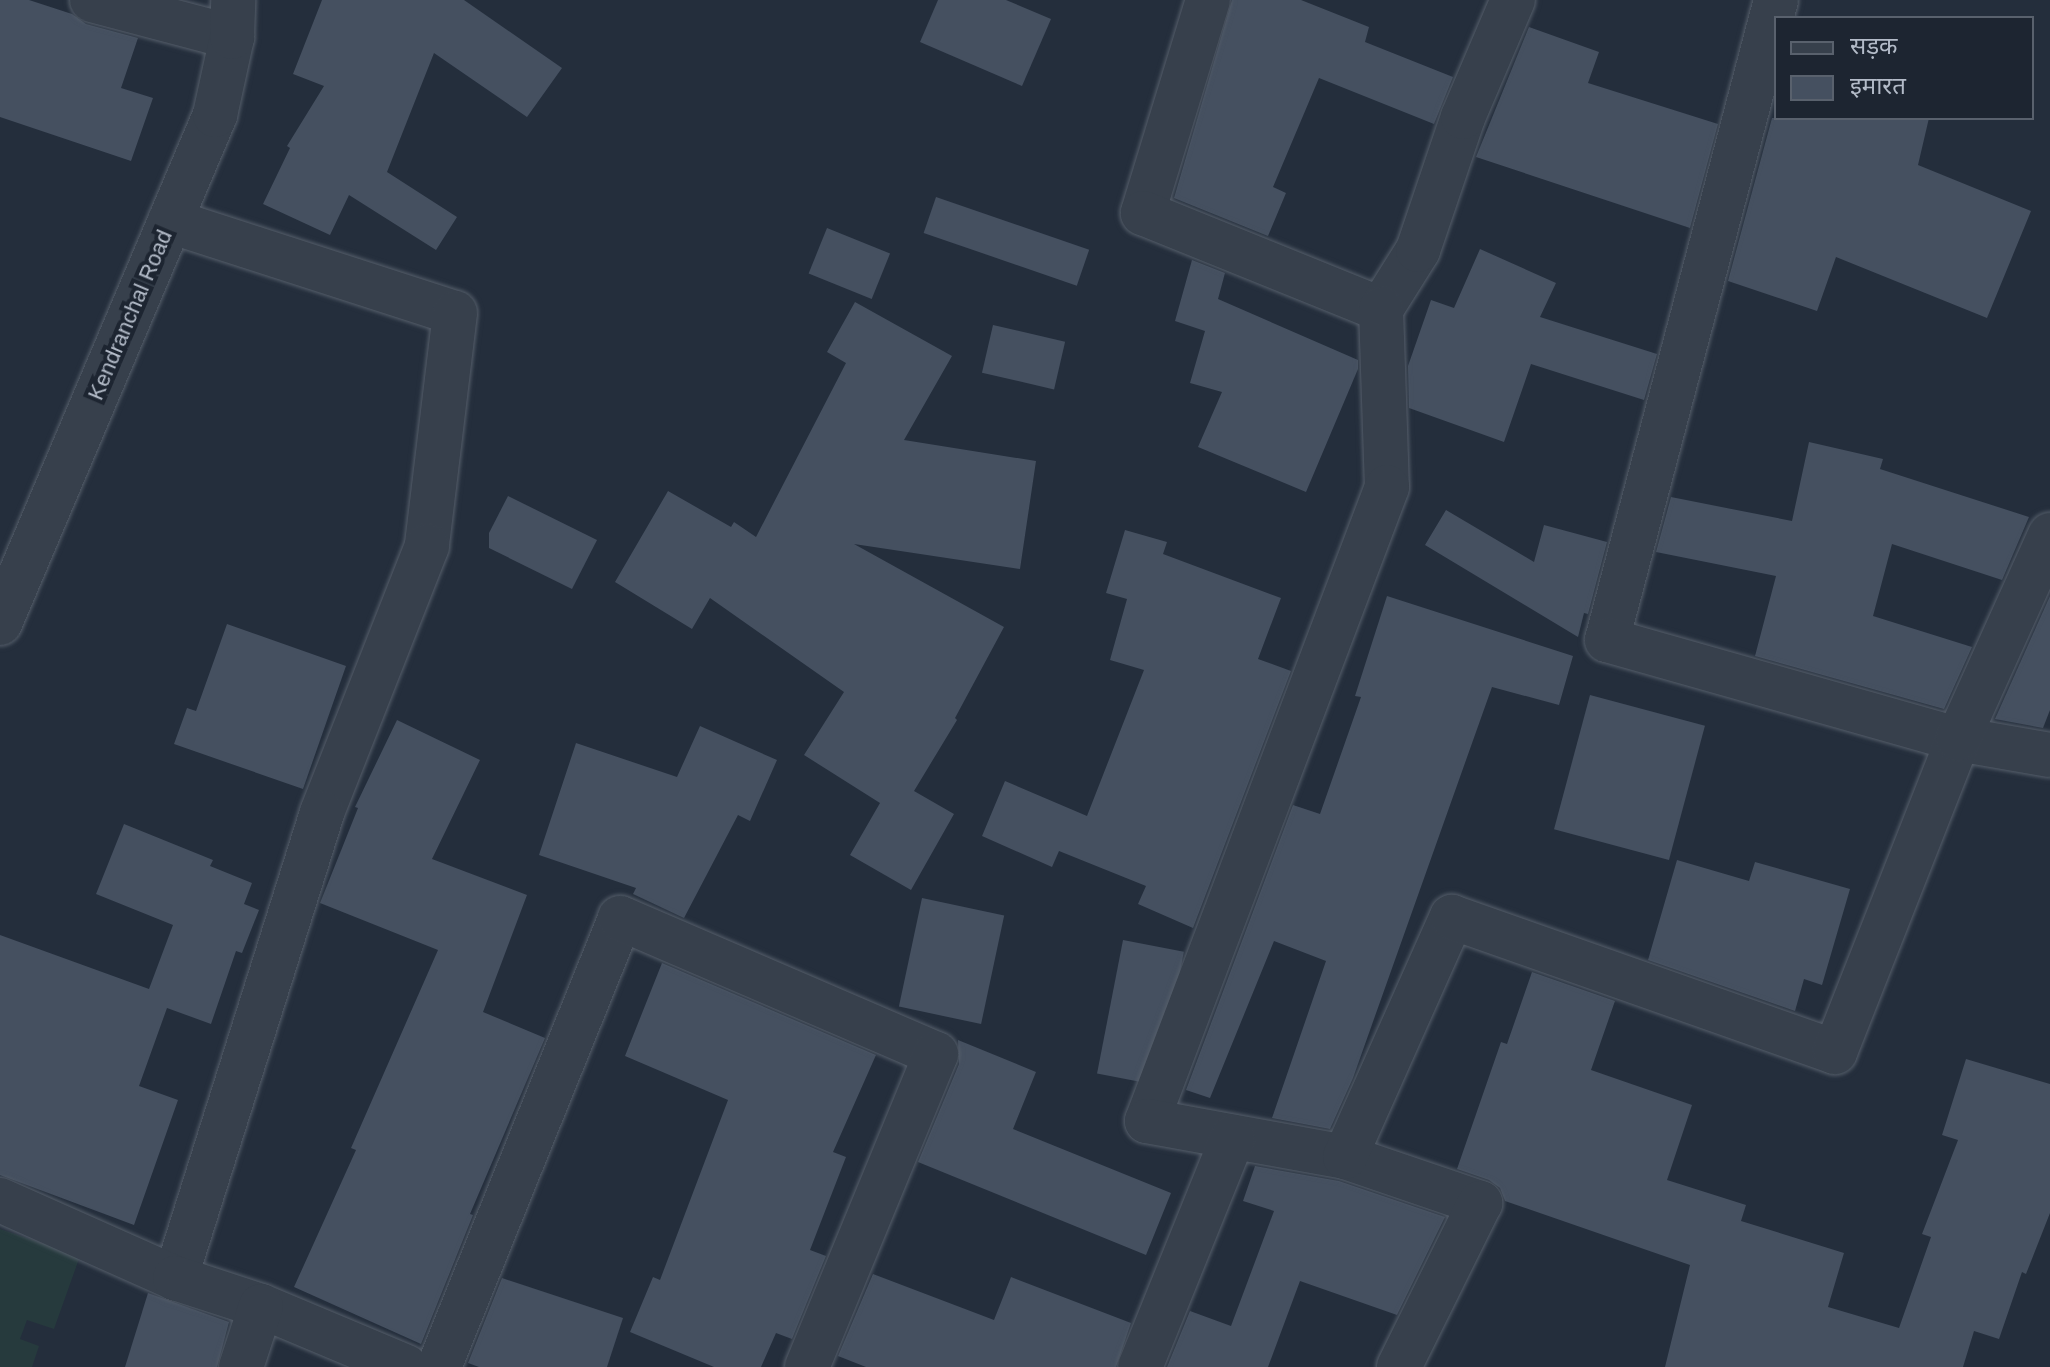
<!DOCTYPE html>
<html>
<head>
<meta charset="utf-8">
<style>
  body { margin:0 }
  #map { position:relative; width:2050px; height:1367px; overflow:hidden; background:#242e3c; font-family:Helvetica,"Noto Sans Devanagari",sans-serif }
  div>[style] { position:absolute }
  .green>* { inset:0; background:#263a3d }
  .building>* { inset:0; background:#455060; transform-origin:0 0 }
  .roads { filter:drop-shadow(0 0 2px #555e6a) drop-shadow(0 0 2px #555e6a) }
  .minor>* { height:44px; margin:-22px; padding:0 22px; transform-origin:22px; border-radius:22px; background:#37404c }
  span { translate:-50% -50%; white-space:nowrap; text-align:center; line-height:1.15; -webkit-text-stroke:8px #1d2531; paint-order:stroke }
  .street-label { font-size:22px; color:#b3bbc8 }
  .legend { position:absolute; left:1774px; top:16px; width:260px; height:104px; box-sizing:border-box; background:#1d2531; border:2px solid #59616d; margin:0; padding:10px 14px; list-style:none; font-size:24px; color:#b3bbc8 }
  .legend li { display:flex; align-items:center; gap:16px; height:40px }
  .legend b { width:40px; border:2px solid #59616d }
</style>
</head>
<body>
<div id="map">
  <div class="green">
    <div style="clip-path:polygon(0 1229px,80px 1256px,54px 1329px,27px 1320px,20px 1339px,39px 1346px,32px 1367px,0 1367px)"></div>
  </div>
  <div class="building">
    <div style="clip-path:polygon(0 0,29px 0,72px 14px,86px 24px,138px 38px,121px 88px,153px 98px,131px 161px,0 117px)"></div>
    <div style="clip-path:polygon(322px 0,464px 0,562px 68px,527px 117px,434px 53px,387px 172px,457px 217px,436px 250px,349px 195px,330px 235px,263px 204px,290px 148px,287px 146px,324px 86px,293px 74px)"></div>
    <div style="clip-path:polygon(938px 0,1006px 0,1051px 19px,1022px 86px,920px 42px)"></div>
    <div style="clip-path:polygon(1232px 0,1301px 0,1369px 27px,1365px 42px,1453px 77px,1434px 124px,1319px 78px,1273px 187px,1286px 193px,1268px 236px,1174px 198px)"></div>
    <div style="clip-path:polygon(1529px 27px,1599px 52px,1588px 83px,1718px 124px,1690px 228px,1476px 157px)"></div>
    <div style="clip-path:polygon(1772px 118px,1929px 118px,1918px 165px,2031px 211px,1987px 318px,1836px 257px,1817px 311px,1728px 281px)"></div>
    <div style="left:936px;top:197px;width:162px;height:38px;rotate:19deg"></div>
    <div style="left:827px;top:228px;width:68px;height:49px;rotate:22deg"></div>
    <div style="clip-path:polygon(1480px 249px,1556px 283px,1540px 317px,1657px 354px,1644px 400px,1531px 364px,1504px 442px,1409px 408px,1408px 366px,1431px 300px,1454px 308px)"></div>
    <div style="clip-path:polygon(1192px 260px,1225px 273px,1218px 299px,1358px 360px,1358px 369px,1306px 492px,1198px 447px,1222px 392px,1190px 383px,1205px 331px,1175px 321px)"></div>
    <div style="clip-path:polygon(855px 302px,952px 356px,904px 440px,1036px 461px,1020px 569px,854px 544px,1004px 627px,955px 718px,957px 720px,914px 791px,954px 814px,911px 890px,850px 855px,880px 803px,804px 755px,844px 692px,710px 598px,692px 629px,615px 582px,668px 491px,731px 527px,734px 522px,756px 537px,846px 363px,827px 352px)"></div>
    <div style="left:993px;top:325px;width:74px;height:49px;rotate:13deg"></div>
    <div style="clip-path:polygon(1809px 442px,1883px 459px,1880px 469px,2029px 517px,2002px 580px,1892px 544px,1873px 616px,1972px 647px,1944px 709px,1755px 656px,1776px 576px,1656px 552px,1671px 497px,1792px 521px)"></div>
    <div style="clip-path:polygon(508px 496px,597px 540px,572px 589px,489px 548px,489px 533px)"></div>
    <div style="clip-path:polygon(1446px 510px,1534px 562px,1544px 525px,1607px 542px,1588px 614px,1584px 613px,1578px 637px,1425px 545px)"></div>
    <div style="clip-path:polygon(1125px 530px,1167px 542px,1163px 554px,1281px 598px,1258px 659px,1291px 671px,1193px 928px,1138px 904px,1146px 886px,1059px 851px,1052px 867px,982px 836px,1005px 781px,1087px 816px,1144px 670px,1110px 660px,1127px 599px,1106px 593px)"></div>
    <div style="clip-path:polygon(1387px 596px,1573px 656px,1559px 705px,1492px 687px,1353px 1078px,1330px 1129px,1272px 1118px,1326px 961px,1274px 941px,1210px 1098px,1186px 1090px,1293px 805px,1320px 814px,1361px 697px,1355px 696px)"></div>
    <div style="clip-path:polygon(2050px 596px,2050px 710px,2043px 728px,1995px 719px)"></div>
    <div style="clip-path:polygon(227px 624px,346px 666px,303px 789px,174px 744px,187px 708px,196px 711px)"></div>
    <div style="left:1590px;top:695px;width:119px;height:139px;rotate:15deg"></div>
    <div style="clip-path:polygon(397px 720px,480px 760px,432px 859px,527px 895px,483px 1012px,545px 1038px,470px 1214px,473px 1215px,421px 1344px,294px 1287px,356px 1150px,351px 1148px,438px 950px,320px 903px,358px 808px,355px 807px)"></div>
    <div style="clip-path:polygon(700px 726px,777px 760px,750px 821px,738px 815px,684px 918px,633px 894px,636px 888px,539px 855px,576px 743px,677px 777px)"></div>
    <div style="clip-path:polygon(124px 824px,213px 860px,210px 866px,252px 883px,244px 904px,259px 910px,242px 953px,236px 951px,211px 1024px,167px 1008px,139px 1086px,178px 1100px,134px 1225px,0 1175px,0 935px,149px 989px,173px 925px,96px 894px)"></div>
    <div style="clip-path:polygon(1677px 860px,1749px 881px,1755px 862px,1850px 889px,1822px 985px,1804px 979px,1795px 1011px,1648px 960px)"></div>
    <div style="left:922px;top:898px;width:84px;height:111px;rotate:12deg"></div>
    <div style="left:1123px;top:940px;width:62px;height:136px;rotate:11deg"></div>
    <div style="clip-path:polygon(662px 963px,876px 1055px,833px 1152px,846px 1157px,810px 1250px,826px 1256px,792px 1339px,776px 1333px,761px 1367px,714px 1367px,630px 1332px,653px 1277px,660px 1280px,728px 1100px,625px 1056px)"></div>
    <div style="clip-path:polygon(1532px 972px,1615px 1001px,1591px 1070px,1692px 1105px,1667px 1180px,1746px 1205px,1741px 1221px,1844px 1253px,1828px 1307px,1899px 1328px,1931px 1237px,1922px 1234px,1958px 1140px,1942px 1135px,1966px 1059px,2050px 1084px,2050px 1213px,2026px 1274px,2022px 1272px,1999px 1339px,1974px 1331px,1963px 1367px,1665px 1367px,1690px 1265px,1505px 1201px,1500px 1188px,1489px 1180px,1457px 1169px,1501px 1042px,1507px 1044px)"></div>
    <div style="clip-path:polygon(958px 1040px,1036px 1072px,1013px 1129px,1171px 1193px,1146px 1255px,918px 1162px,959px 1064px)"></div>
    <div style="clip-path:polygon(1255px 1166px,1339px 1181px,1445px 1217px,1397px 1315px,1300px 1281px,1268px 1367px,1167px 1367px,1190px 1311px,1231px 1326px,1274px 1211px,1243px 1201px)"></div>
    <div style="clip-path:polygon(873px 1274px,994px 1320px,1011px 1277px,1131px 1323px,1116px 1367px,866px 1367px,838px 1356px)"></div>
    <div style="clip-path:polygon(502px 1278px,623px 1318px,607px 1367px,479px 1367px,468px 1363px)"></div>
    <div style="clip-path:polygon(148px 1293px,229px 1322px,217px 1367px,125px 1367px)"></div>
  </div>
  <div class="roads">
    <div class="minor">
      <div style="left:92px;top:0;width:145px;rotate:14.8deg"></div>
      <div style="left:1208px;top:0;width:223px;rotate:107deg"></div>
      <div style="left:1143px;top:213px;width:257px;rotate:22deg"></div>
      <div style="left:1381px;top:309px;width:70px;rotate:-57.9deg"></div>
      <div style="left:1418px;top:250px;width:140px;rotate:-71.3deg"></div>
      <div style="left:1463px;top:117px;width:127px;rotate:-66.9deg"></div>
      <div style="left:1776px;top:0;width:662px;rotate:104.79deg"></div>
      <div style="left:1607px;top:640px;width:365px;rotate:15.8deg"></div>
      <div style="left:1958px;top:739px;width:93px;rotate:9.9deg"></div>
      <div style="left:170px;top:221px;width:299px;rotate:17.9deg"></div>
      <div style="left:455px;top:313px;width:235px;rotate:96.9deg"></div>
      <div style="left:427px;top:546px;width:287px;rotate:111.5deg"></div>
      <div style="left:322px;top:813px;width:488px;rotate:107.5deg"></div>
      <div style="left:1381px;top:309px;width:178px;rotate:88.1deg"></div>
      <div style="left:1387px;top:487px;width:678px;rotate:110.73deg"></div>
      <div style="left:1147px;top:1121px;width:201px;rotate:10.3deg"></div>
      <div style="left:1345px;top:1157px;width:143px;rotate:18.8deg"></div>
      <div style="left:1480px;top:1203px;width:183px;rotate:116.3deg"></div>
      <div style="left:0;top:623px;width:552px;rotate:-67.06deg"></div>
      <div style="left:215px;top:115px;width:80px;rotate:-77.7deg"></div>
      <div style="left:232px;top:37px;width:37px;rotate:-88deg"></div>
      <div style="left:1345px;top:1157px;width:263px;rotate:-66deg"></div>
      <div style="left:1452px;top:917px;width:406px;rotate:19.4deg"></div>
      <div style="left:1835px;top:1052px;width:336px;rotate:-68.5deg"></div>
      <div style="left:1958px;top:739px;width:224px;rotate:-65.7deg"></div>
      <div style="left:0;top:1200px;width:192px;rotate:24deg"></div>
      <div style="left:175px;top:1278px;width:90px;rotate:18deg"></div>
      <div style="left:261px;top:1306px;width:157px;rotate:22.8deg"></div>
      <div style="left:241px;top:1367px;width:64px;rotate:-71.8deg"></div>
      <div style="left:439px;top:1367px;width:484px;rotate:-68deg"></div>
      <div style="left:620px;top:918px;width:344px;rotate:23.3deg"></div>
      <div style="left:936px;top:1054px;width:339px;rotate:112.4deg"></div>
      <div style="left:1140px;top:1367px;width:248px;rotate:-68deg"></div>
    </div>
  </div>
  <div class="street-label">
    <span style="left:130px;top:315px;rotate:-67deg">Kendranchal Road</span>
  </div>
  <ul class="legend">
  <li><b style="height:10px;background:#37404c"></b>सड़क</li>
  <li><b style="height:22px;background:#455060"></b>इमारत</li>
  </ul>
</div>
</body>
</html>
